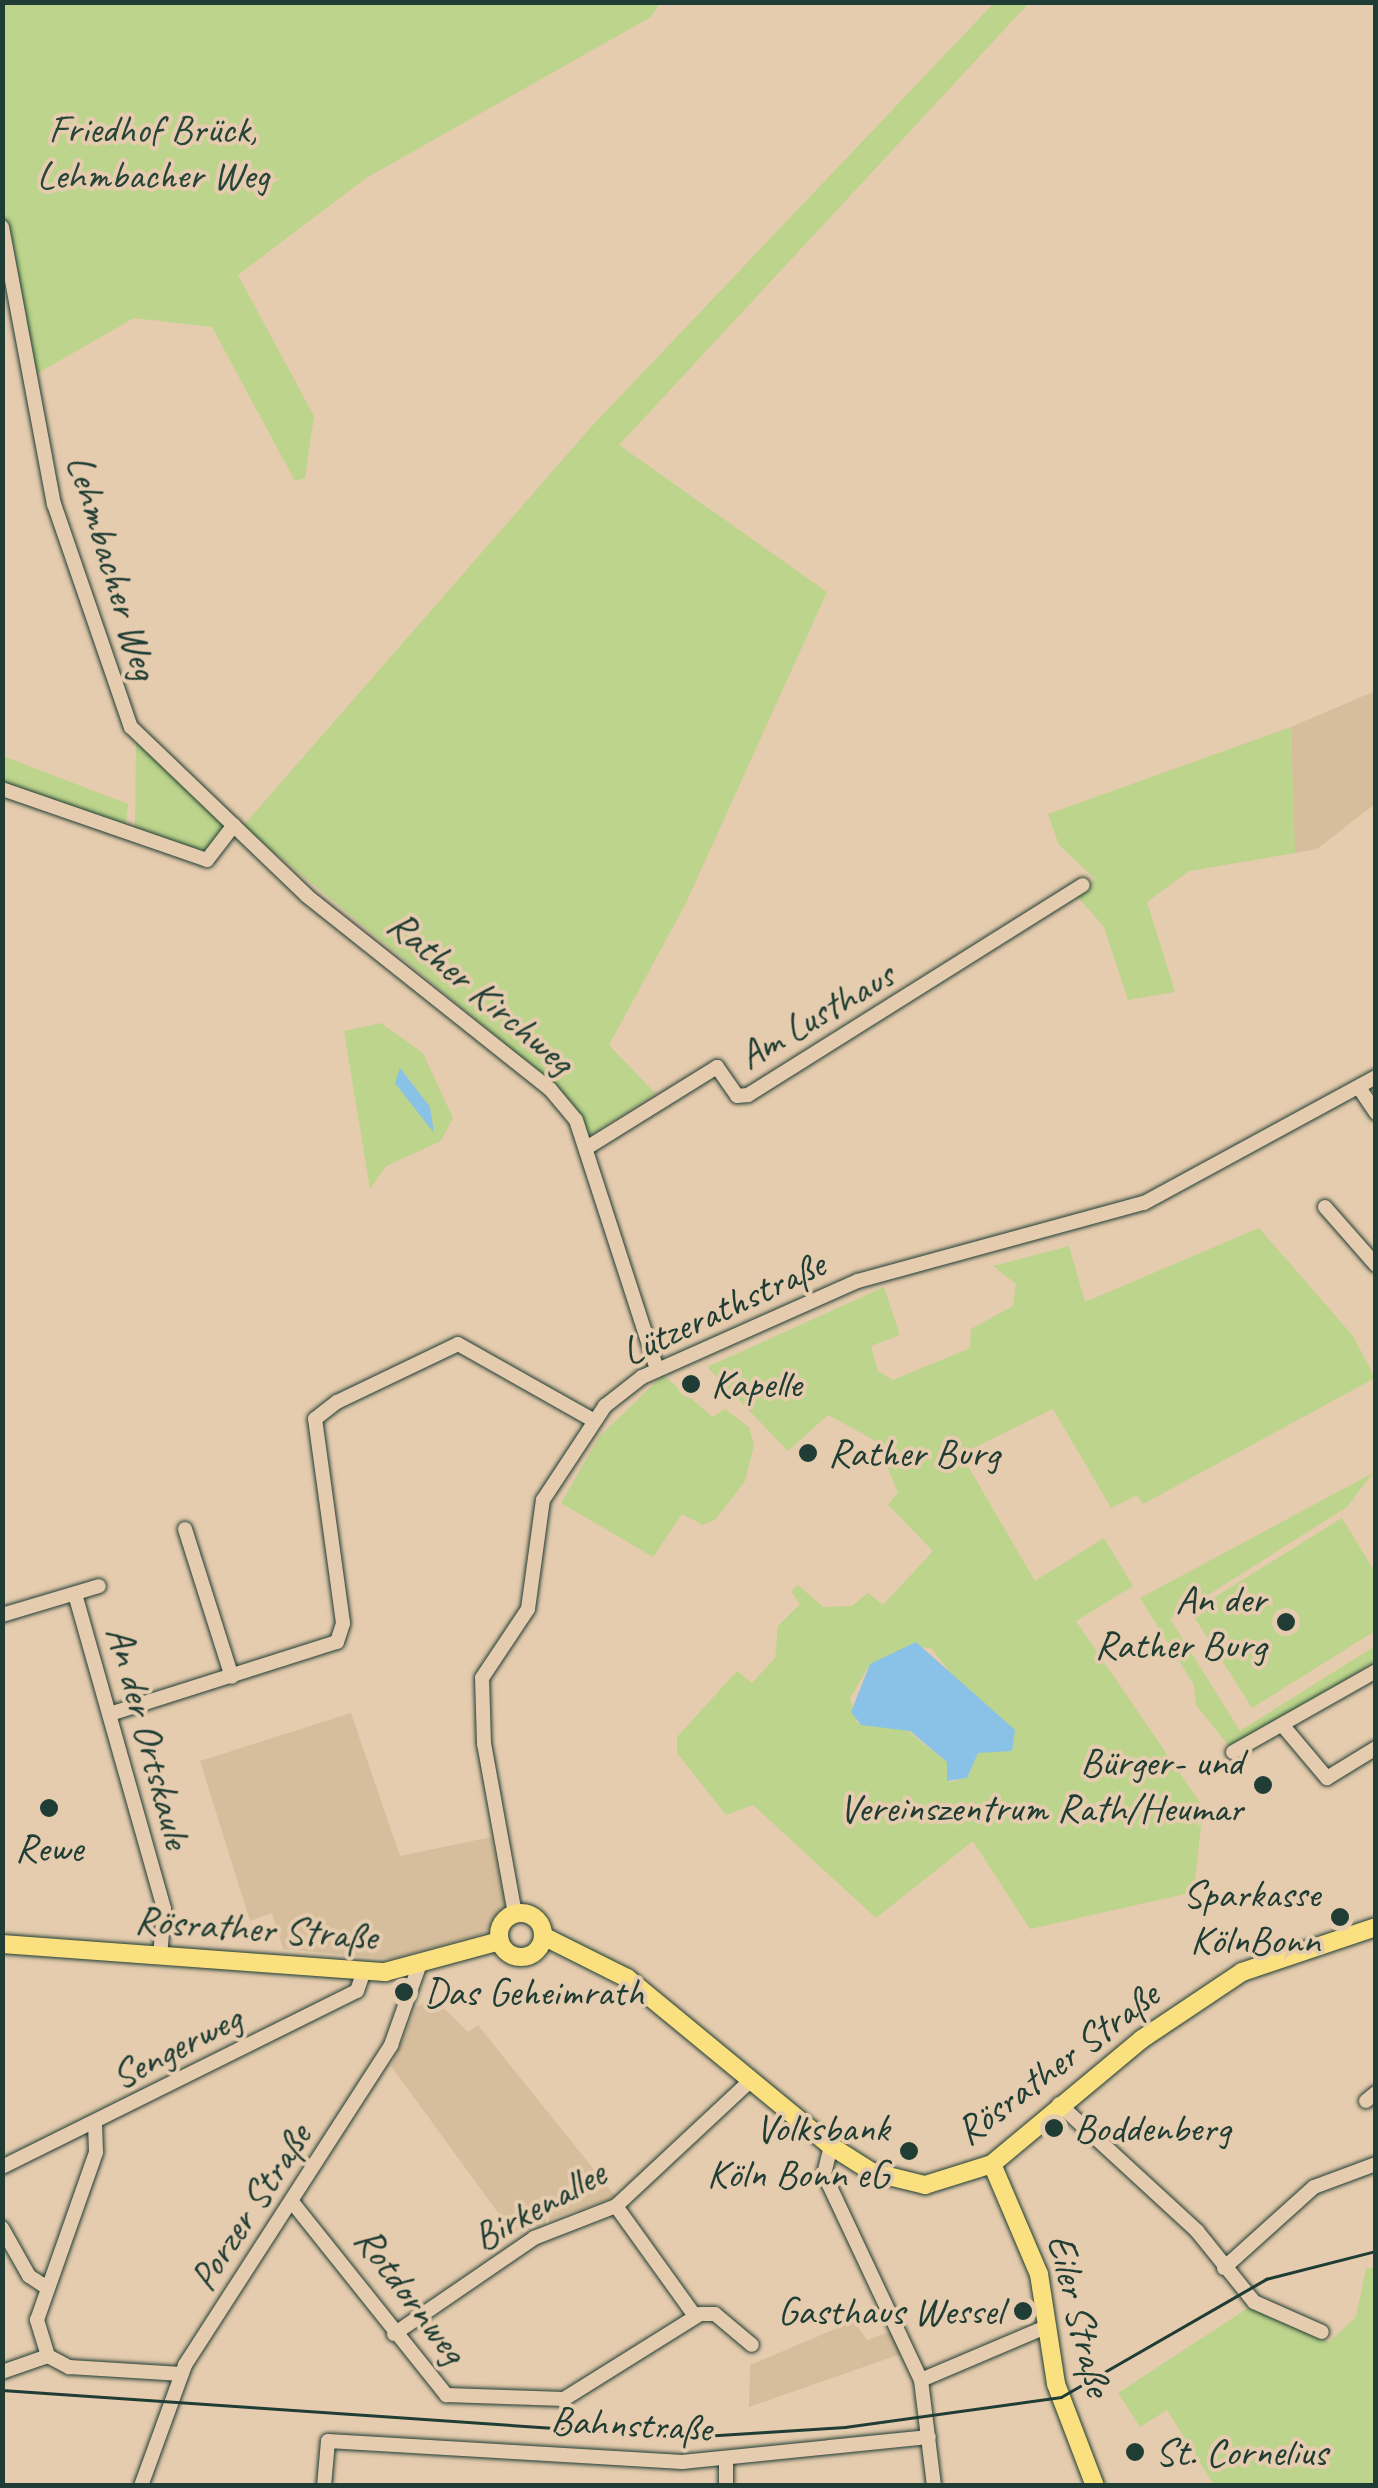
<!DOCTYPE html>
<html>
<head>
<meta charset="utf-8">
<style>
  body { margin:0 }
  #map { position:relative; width:1378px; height:2488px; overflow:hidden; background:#e6ccae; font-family:Caveat,sans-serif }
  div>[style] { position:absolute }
  .built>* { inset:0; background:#d6be9c }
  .green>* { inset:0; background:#bcd48b }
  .water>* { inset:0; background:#89c1e7 }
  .roads { filter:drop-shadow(0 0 2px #1f3d34) drop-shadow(0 0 2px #1f3d34) }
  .minor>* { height:14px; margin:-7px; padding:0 7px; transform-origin:7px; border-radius:7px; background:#e6ccae }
  .major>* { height:18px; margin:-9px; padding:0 9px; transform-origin:9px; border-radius:9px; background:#fbe080 }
  .major>.ring { margin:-9px; padding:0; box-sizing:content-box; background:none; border:18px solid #fbe080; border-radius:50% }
  .tram>* { height:2.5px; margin:-1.25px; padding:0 1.25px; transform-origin:1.25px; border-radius:1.25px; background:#1f3d34 }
  .dots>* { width:28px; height:28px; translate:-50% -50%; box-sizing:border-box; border:5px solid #e6ccae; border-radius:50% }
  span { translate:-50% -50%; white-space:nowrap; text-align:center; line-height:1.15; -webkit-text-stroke:8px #e6ccae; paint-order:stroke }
  .park-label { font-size:40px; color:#274538 }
  .street-label { font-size:40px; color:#1f3d34 }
  .poi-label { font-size:40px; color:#1f3d34 }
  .left { translate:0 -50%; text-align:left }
  .right { translate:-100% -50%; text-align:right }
  .frame { position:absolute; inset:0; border:5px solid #1f3d34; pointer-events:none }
</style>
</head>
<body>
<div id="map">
  <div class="built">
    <div style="clip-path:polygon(1375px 691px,1375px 804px,1317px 849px,1295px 853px,1291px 727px)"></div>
    <div style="clip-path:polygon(351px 1713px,400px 1856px,491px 1837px,506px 1905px,486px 1933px,391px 1959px,283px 1949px,272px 1913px,250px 1921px,200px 1761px)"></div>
    <div style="clip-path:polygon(432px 1997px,468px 2032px,478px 2025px,616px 2197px,512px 2232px,391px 2066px,416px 2008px)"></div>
    <div style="clip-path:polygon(854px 2321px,867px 2340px,896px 2330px,904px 2353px,749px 2407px,750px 2365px)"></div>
  </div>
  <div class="green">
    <div style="clip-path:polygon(2px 3px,660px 3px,651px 17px,366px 178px,238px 275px,314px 416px,305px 478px,295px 481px,212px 327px,134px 318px,33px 376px,3px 211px)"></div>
    <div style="clip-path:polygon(994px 3px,1029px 3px,619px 445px,827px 592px,686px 903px,609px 1045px,656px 1094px,590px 1135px,543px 1075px,243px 826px,592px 426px)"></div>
    <div style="clip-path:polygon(1291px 727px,1295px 853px,1189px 871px,1147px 902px,1175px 992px,1128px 1000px,1104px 927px,1077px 896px,1095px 879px,1059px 845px,1048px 814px)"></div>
    <div style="clip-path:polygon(136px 740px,222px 819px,227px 829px,208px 852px,135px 829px)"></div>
    <div style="clip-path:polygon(3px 756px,128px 804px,126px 826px,3px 783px)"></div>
    <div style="clip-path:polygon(381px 1023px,423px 1053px,453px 1118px,441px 1141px,386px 1166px,370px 1189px,344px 1031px)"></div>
    <div style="clip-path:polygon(evenodd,1259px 1228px,1353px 1336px,1375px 1378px,1143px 1504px,1137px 1495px,1111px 1508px,1053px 1409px,961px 1454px,1035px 1581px,1104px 1538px,1133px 1586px,1076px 1621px,1203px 1807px,1194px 1892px,1030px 1929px,973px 1841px,876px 1918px,753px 1805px,726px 1815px,677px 1753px,677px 1737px,737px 1671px,752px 1683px,775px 1658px,778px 1626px,800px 1604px,791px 1591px,798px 1585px,823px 1607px,852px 1606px,868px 1593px,883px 1605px,933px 1551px,888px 1505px,898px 1492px,876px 1441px,828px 1415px,788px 1451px,707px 1367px,884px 1287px,900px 1335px,871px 1346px,878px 1371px,893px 1380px,970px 1348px,971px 1329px,1013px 1306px,1016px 1284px,993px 1266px,1069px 1246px,1085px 1302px,1259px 1228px,918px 1647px,931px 1648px,967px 1694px,1015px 1730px,1012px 1742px,978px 1753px,967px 1778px,949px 1782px,947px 1762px,904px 1728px,857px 1723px,850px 1698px,870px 1664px,918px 1647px)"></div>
    <div style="clip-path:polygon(663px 1375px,713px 1417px,725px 1409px,749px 1427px,754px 1445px,745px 1481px,716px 1519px,703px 1525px,682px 1514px,653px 1557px,561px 1503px,599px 1437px)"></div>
    <div style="clip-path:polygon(1373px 1473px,1347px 1507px,1170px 1619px,1240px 1731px,1375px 1646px,1375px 1661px,1233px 1751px,1196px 1705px,1194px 1685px,1140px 1598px)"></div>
    <div style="clip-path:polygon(1342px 1518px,1375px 1572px,1375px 1631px,1252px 1708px,1191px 1612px)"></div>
    <div style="clip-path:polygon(1375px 2267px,1375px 2485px,1214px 2485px,1167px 2410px,1140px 2427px,1118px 2393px,1251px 2306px,1329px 2342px,1356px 2317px,1366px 2269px)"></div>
  </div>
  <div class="water">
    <div style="clip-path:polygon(400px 1068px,430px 1107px,434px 1133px,395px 1083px)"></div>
    <div style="clip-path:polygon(916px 1642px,1015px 1730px,1012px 1751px,978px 1753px,967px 1778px,947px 1781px,947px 1762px,910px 1731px,861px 1725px,851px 1712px,870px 1664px)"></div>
  </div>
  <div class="roads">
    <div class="minor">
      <div style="left:2px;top:227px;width:282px;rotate:79.4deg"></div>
      <div style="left:54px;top:504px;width:236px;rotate:71deg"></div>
      <div style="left:131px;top:727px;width:244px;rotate:43.8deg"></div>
      <div style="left:307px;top:896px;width:310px;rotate:38.5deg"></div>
      <div style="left:550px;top:1089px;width:40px;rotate:50deg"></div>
      <div style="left:576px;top:1120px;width:263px;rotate:72deg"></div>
      <div style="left:2px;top:789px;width:217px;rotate:19.1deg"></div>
      <div style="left:207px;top:860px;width:44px;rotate:-52.4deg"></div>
      <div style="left:1360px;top:1089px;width:29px;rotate:56deg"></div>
      <div style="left:588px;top:1147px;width:152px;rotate:-31.8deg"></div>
      <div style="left:717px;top:1067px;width:35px;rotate:55deg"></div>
      <div style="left:737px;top:1096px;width:11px;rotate:-5deg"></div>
      <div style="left:748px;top:1095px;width:395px;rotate:-32.1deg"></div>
      <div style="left:1325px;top:1207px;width:77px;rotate:48.7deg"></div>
      <div style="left:185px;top:1529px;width:155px;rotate:72.4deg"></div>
      <div style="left:75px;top:1594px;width:327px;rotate:74.2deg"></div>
      <div style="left:164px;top:1909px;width:48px;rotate:94.8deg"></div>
      <div style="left:2px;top:1615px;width:101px;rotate:-16.6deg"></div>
      <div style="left:113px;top:1713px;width:235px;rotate:-17.6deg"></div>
      <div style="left:337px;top:1642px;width:20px;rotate:-72deg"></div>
      <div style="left:343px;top:1623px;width:206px;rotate:-97.8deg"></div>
      <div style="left:315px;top:1419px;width:28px;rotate:-38deg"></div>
      <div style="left:337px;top:1402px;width:134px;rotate:-25.6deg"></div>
      <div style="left:458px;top:1344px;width:155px;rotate:29.4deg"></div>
      <div style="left:1284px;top:1727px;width:67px;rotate:49.9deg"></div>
      <div style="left:1327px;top:1778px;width:57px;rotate:-31.5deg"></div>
      <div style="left:1233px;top:1752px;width:164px;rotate:-29.5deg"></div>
      <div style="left:515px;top:1914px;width:173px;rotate:-100.3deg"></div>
      <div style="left:484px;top:1744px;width:66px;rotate:-91.7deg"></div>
      <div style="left:482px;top:1678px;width:83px;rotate:-56.3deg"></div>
      <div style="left:528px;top:1609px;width:110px;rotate:-82.2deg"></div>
      <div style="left:543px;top:1500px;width:113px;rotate:-56.6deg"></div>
      <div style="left:605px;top:1406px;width:47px;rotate:-38.1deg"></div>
      <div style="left:642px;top:1377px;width:236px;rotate:-24deg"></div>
      <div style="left:858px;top:1281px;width:296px;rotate:-15.3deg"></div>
      <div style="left:1144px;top:1203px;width:264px;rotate:-28.5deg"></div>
      <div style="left:1366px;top:2101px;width:13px;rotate:-39deg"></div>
      <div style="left:1059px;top:2104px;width:188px;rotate:42.6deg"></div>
      <div style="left:1197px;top:2231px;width:91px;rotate:51.2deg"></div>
      <div style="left:1254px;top:2302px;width:74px;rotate:23.8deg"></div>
      <div style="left:831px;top:2146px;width:29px;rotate:104deg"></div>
      <div style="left:824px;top:2174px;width:228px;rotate:64.8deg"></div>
      <div style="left:921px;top:2380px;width:107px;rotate:83deg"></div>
      <div style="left:2px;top:2167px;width:396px;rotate:-26.4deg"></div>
      <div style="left:357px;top:1991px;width:21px;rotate:-71deg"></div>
      <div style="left:293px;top:2203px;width:246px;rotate:51.4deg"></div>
      <div style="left:446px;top:2395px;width:118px;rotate:1.9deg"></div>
      <div style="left:564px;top:2399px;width:160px;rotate:-32deg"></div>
      <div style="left:700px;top:2314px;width:15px"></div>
      <div style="left:715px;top:2314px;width:48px;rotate:40deg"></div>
      <div style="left:616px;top:2206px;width:135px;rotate:54.3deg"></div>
      <div style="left:2px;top:2228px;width:55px;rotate:60.6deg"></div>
      <div style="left:29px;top:2276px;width:20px;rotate:33deg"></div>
      <div style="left:1224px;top:2268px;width:121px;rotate:-42deg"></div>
      <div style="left:1314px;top:2187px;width:66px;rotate:-20.4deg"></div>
      <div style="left:394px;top:2334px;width:170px;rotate:-34.4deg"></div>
      <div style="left:534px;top:2238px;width:88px;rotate:-21.3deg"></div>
      <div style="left:616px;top:2206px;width:183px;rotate:-43deg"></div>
      <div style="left:48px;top:2356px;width:38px;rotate:-107deg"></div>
      <div style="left:37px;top:2320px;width:178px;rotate:-70.6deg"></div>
      <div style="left:96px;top:2152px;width:26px;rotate:-92deg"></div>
      <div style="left:2px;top:2372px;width:49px;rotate:-19.2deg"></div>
      <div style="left:48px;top:2356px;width:24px;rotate:28deg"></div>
      <div style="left:69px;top:2367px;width:113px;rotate:3.5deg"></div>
      <div style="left:921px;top:2380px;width:136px;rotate:-23deg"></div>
      <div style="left:141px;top:2486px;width:129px;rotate:-70deg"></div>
      <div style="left:185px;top:2365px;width:381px;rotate:-57.2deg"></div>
      <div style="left:391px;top:2045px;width:81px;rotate:-70.4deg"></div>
      <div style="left:324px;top:2486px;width:45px;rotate:-84.9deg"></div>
      <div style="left:328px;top:2441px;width:355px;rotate:3.4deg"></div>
      <div style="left:682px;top:2462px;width:248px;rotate:-5.8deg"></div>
      <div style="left:726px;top:2486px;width:25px;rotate:-90deg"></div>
    </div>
    <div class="major">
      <div class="ring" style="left:499px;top:1913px;width:26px;height:26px"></div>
      <div style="left:543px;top:1936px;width:94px;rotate:26.6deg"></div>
      <div style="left:627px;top:1978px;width:264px;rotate:39.5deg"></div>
      <div style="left:831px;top:2146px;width:49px;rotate:32.4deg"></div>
      <div style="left:872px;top:2172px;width:55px;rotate:13.8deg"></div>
      <div style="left:925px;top:2185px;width:70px;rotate:-17.4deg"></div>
      <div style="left:992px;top:2164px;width:195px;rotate:-39.8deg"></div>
      <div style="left:1142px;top:2039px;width:120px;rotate:-33.8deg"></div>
      <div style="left:1242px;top:1972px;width:141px;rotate:-18.6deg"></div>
      <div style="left:2px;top:1944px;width:384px;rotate:4.2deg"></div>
      <div style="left:385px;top:1972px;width:119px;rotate:-15.1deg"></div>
      <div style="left:992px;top:2164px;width:120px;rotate:66.9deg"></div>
      <div style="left:1039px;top:2274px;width:111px;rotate:81.2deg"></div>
      <div style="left:1056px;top:2384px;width:109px;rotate:69.1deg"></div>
    </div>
  </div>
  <div class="tram">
    <div style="left:2px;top:2390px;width:687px;rotate:3.93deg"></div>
    <div style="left:687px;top:2437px;width:158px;rotate:-3.6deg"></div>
    <div style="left:845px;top:2427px;width:218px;rotate:-7.9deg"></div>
    <div style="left:1061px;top:2397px;width:237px;rotate:-29.9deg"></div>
    <div style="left:1266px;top:2279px;width:114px;rotate:-14.3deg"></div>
  </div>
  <div class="dots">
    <div style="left:691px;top:1384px;background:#1f3d34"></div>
    <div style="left:808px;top:1453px;background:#1f3d34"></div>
    <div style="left:1286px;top:1622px;background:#1f3d34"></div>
    <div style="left:1263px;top:1785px;background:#1f3d34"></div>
    <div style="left:49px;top:1808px;background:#1f3d34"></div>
    <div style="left:1340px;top:1917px;background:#1f3d34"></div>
    <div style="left:404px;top:1992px;background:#1f3d34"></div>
    <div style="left:1054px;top:2128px;background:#1f3d34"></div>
    <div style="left:909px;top:2151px;background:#1f3d34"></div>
    <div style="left:1023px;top:2311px;background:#1f3d34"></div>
    <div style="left:1135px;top:2452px;background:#1f3d34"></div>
  </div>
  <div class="park-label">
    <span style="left:153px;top:152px">Friedhof Brück,<br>Lehmbacher Weg</span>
  </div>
  <div class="street-label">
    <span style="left:113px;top:567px;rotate:73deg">Lehmbacher Weg</span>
    <span style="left:481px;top:992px;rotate:40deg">Rather Kirchweg</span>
    <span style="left:816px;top:1015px;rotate:-30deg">Am Lusthaus</span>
    <span style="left:723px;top:1308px;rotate:-25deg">Lützerathstraße</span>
    <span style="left:149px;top:1737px;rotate:75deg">An der Ortskaule</span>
    <span style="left:256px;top:1928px;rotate:4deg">Rösrather Straße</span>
    <span style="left:176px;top:2047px;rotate:-27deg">Sengerweg</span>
    <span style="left:1057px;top:2063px;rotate:-37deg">Rösrather Straße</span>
    <span style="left:539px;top:2205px;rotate:-29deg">Birkenallee</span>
    <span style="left:250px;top:2207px;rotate:-57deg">Porzer Straße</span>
    <span style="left:411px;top:2295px;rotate:53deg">Rotdornweg</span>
    <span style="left:1080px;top:2315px;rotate:76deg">Eiler Straße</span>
    <span style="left:631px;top:2424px;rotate:3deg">Bahnstraße</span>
  </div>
  <div class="poi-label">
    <span class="left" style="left:711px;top:1384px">Kapelle</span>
    <span class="left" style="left:828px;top:1453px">Rather Burg</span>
    <span class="right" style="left:1266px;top:1622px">An der<br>Rather Burg</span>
    <span class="right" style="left:1243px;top:1785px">Bürger- und<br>Vereinszentrum Rath/Heumar</span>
    <span style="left:49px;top:1848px">Rewe</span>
    <span class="right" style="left:1320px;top:1917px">Sparkasse<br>KölnBonn</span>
    <span class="left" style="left:424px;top:1992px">Das Geheimrath</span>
    <span class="right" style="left:889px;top:2151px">Volksbank<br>Köln Bonn eG</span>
    <span class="left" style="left:1074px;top:2128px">Boddenberg</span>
    <span class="right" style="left:1003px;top:2311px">Gasthaus Wessel</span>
    <span class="left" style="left:1155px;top:2452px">St. Cornelius</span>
  </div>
  <div class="frame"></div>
</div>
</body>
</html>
